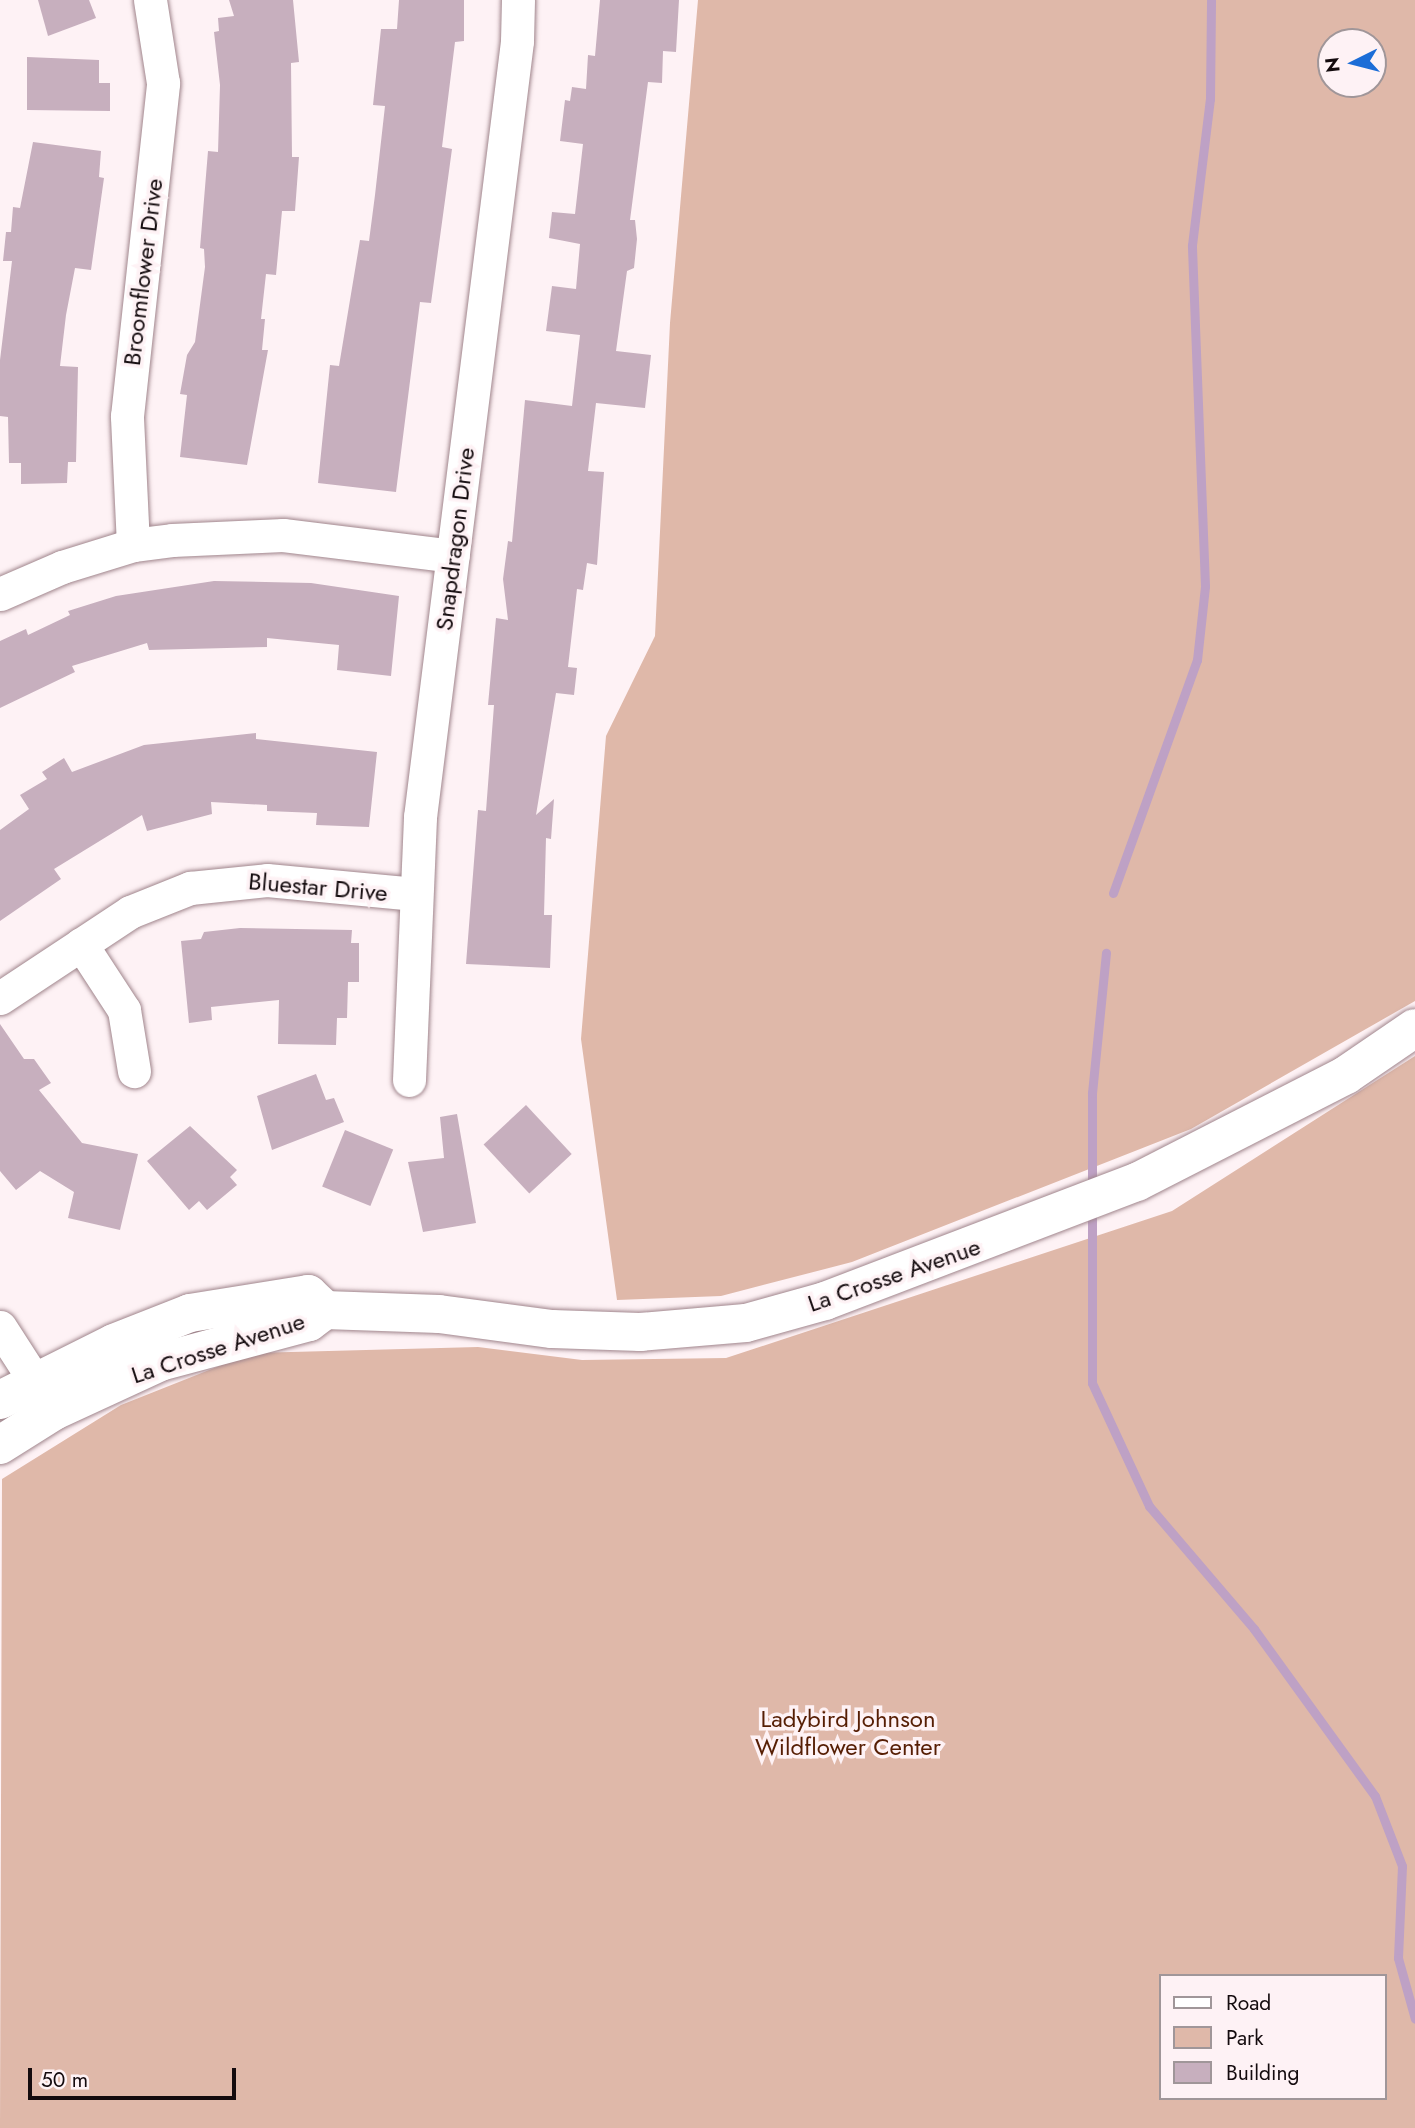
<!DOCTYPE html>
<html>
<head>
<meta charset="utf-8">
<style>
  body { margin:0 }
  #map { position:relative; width:1415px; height:2128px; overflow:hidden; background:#fef2f5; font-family:Jost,sans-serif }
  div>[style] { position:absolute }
  .green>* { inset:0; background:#dfb8a9 }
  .stream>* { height:9px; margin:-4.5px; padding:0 4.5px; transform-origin:4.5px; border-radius:4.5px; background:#bea1c5 }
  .building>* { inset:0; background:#c7afbe; transform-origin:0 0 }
  .roads { filter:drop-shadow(0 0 2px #a0858c) drop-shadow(0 0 2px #a0858c) }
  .minor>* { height:33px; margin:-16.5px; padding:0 16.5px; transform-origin:16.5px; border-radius:16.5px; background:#fff }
  .tertiary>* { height:38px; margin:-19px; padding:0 19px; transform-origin:19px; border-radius:19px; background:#fff }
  span { translate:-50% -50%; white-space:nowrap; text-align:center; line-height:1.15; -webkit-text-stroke:7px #fef2f5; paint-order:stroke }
  .street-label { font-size:24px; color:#140b0e }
  .park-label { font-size:24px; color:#561e04 }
  .legend { position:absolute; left:1159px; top:1974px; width:228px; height:126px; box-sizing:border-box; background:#fef2f5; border:2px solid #a09699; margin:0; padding:9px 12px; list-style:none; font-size:21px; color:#140b0e }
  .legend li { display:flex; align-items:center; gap:14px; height:35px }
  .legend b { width:35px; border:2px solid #a09699 }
  .north { position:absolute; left:1317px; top:28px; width:70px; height:70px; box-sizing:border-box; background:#fef2f5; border:2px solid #a09699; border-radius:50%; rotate:264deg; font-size:19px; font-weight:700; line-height:28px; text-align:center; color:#140b0e }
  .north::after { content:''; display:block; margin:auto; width:24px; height:32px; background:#1c6dd7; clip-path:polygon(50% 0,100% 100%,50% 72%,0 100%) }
  .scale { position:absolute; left:28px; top:2068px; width:208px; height:32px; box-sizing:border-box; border:4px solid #140b0e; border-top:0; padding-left:9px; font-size:21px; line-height:24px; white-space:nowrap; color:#140b0e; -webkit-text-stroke:5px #fef2f5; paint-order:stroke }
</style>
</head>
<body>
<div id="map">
  <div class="green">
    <div style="clip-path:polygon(evenodd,698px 0,1415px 0,1415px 1001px,1191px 1129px,852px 1262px,721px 1296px,617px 1300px,581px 1039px,606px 736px,655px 636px,670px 323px,698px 0,1331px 42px,1373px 42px,1373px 84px,1331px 84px,1331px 42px)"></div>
    <div style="clip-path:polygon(evenodd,1415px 1056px,1415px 2128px,0 2128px,2px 1479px,121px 1405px,252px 1353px,478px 1347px,582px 1360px,726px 1358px,1172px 1211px,1415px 1056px,1161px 1976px,1385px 1976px,1385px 2098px,1161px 2098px,1161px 1976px)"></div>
  </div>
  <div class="stream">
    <div style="left:1113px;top:893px;width:248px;rotate:-70.2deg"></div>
    <div style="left:1197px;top:660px;width:74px;rotate:-83.8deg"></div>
    <div style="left:1205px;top:586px;width:341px;rotate:-92.2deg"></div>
    <div style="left:1192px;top:245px;width:147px;rotate:-83deg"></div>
    <div style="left:1210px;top:99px;width:99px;rotate:-89.4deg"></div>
    <div style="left:1092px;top:1188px;width:95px;rotate:-90deg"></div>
    <div style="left:1092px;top:1093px;width:141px;rotate:-84.3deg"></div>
    <div style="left:1092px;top:1209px;width:174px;rotate:90deg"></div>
    <div style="left:1092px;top:1383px;width:136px;rotate:65.1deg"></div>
    <div style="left:1149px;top:1506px;width:162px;rotate:49.5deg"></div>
    <div style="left:1254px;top:1629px;width:206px;rotate:54.1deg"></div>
    <div style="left:1375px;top:1796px;width:75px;rotate:68.9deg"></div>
    <div style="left:1402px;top:1866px;width:92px;rotate:92.5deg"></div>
    <div style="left:1398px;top:1958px;width:63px;rotate:74.4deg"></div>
  </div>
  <div class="building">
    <div style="clip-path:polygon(38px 0,89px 0,96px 18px,48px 36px)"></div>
    <div style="clip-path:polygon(229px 0,293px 0,299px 62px,291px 63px,292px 157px,299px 157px,295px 211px,282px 211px,276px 275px,266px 274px,261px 319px,265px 319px,262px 350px,268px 350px,247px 465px,180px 457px,187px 395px,180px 394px,187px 355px,195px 342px,205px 267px,204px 249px,200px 248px,208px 151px,218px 152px,220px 85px,214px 32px,219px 31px,218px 18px,234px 16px)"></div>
    <div style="clip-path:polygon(399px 0,464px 0,464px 41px,455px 42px,442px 147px,452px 149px,431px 303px,420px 302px,396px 492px,318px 483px,330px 365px,339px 366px,360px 240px,369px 241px,375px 195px,385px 106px,373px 105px,381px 29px,397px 29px)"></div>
    <div style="clip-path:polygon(600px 0,679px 0,676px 52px,663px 51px,662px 83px,648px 82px,630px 220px,635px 220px,637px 239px,634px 268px,627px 271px,616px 351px,651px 355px,645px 408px,596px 403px,588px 471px,604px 472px,597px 565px,587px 563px,583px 590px,577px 589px,568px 667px,577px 668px,574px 695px,556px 693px,536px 815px,554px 799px,551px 839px,546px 838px,544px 915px,552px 915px,550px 968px,466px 964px,478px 810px,486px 811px,494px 705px,488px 705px,496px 618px,508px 620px,503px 579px,508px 541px,512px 542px,525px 400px,572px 406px,580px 335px,546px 331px,552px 286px,576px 289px,580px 244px,549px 238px,552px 212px,575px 214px,583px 144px,560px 141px,565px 100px,570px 101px,572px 87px,586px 89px,588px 55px,595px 56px)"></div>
    <div style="clip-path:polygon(27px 57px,99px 60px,99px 83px,110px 83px,110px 111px,27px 110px)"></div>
    <div style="clip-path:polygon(33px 142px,101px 151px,99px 177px,104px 178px,91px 270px,75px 268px,66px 315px,60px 366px,78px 367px,76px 462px,68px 462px,67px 483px,21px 484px,21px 463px,9px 463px,8px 417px,0 416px,0 360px,12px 261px,3px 261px,6px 232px,11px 232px,13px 207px,20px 208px)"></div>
    <div style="clip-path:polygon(214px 581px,311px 583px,399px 596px,391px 676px,337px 670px,339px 645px,267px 638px,267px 647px,149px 650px,147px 643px,72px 666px,75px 672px,0 708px,0 641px,26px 629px,28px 635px,70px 615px,68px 611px,116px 596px)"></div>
    <div style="clip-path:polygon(256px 733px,256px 739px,377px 752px,369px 827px,316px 825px,317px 813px,267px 811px,267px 805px,211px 802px,212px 814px,147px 831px,142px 815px,54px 869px,61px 879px,0 921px,0 830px,29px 809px,20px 795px,47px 779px,42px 772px,64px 758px,72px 772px,144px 745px)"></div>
    <div style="clip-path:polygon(240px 928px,352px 930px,351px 943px,359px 943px,359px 982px,348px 982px,347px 1018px,337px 1018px,336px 1045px,278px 1044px,279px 1000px,211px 1007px,212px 1020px,189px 1023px,181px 941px,201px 939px,204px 932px)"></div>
    <div style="clip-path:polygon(0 1024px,24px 1059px,34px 1059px,51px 1083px,39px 1090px,82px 1143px,138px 1154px,120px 1230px,68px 1218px,74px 1192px,40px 1171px,16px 1190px,0 1171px)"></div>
    <div style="clip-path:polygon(316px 1074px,326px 1100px,334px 1098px,344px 1122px,272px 1150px,257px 1096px)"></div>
    <div style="left:526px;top:1105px;width:67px;height:58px;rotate:47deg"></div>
    <div style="clip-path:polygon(457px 1114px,476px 1223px,423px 1232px,408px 1162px,444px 1158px,440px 1117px)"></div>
    <div style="clip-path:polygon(190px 1126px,237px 1170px,230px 1177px,237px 1185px,207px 1210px,199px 1201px,189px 1210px,147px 1161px)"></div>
    <div style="left:345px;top:1130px;width:52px;height:61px;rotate:22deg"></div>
  </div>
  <div class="roads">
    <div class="minor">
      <div style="left:133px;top:545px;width:129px;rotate:-92.7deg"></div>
      <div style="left:127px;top:416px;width:335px;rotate:-83.8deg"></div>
      <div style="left:163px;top:83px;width:84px;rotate:-98.9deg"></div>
      <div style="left:0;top:594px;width:68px;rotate:-23.5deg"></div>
      <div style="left:62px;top:567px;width:74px;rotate:-17.2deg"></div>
      <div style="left:133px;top:545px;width:39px;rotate:-7deg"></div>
      <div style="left:172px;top:540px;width:111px;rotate:-2.6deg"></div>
      <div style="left:283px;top:535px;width:171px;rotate:7deg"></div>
      <div style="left:81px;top:944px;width:79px;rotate:56.9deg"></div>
      <div style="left:124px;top:1010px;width:62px;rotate:80.7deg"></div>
      <div style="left:0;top:998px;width:156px;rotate:-33.5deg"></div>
      <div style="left:130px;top:912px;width:65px;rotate:-21.8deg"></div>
      <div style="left:190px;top:888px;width:77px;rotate:-5.9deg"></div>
      <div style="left:267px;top:880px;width:149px;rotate:5.4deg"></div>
      <div style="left:409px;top:1080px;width:263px;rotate:-87.6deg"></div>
      <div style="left:420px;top:817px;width:782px;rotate:-82.87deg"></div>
      <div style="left:517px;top:41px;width:41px;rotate:-88.6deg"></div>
      <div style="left:0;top:1327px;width:90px;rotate:57.2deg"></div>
    </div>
    <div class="tertiary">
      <div style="left:0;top:1400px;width:127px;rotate:-26.6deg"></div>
      <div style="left:114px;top:1343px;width:82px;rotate:-21.5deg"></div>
      <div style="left:190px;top:1313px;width:120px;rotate:-9.1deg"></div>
      <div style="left:308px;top:1294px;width:23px;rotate:43deg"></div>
      <div style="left:0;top:1445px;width:64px;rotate:-32.2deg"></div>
      <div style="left:54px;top:1411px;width:117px;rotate:-24.8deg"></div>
      <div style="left:160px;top:1362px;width:154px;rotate:-15deg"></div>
      <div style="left:309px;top:1322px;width:20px;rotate:-37deg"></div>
      <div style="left:325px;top:1310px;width:114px;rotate:2deg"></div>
      <div style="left:439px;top:1314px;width:114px;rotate:7.6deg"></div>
      <div style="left:552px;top:1329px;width:88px;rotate:2deg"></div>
      <div style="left:640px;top:1332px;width:106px;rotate:-4.9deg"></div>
      <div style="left:746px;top:1323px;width:82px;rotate:-15.6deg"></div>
      <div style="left:825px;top:1301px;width:334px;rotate:-20.9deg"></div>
      <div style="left:1137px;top:1182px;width:235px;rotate:-27.1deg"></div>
      <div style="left:1346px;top:1075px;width:83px;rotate:-34.3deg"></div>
    </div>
  </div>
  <div class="street-label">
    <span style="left:143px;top:272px;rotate:-83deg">Broomflower Drive</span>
    <span style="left:455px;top:539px;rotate:-83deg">Snapdragon Drive</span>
    <span style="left:318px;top:887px;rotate:5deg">Bluestar Drive</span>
    <span style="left:894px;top:1275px;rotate:-19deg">La Crosse Avenue</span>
    <span style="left:218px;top:1348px;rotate:-18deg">La Crosse Avenue</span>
  </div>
  <div class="park-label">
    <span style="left:848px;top:1733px">Ladybird Johnson<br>Wildflower Center</span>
  </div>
  <ul class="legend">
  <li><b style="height:9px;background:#fff"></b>Road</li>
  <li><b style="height:19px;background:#dfb8a9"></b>Park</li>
  <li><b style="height:19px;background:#c7afbe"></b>Building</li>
  </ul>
  <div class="north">N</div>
  <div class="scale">50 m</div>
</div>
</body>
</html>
